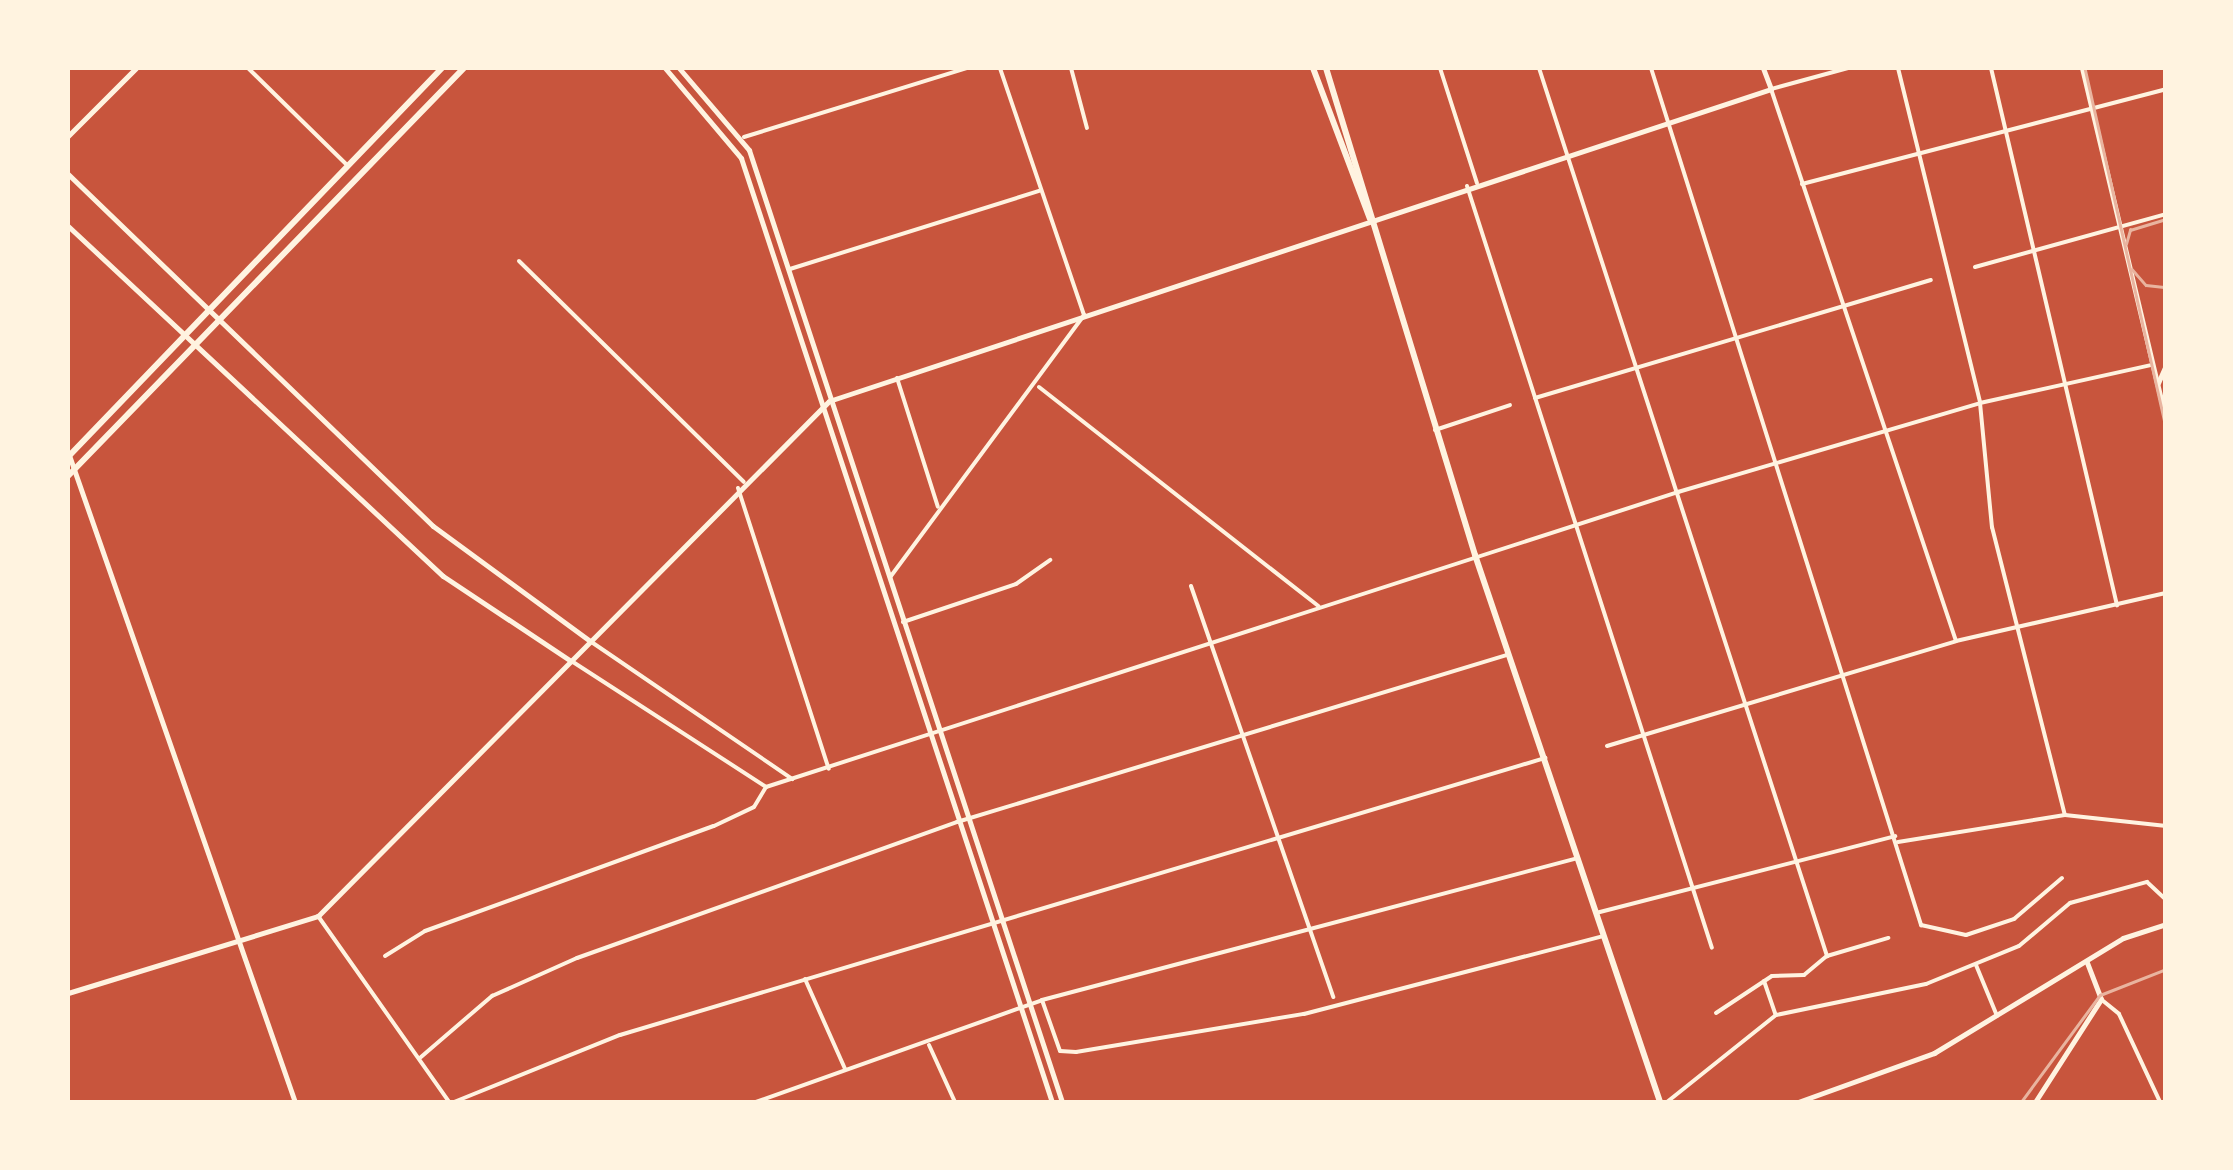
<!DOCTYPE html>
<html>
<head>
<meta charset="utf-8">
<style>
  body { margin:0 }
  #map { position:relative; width:2233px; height:1170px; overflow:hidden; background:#c8553d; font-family:Mulish,sans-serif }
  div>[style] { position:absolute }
  .minor>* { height:4px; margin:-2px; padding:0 2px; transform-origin:2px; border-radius:2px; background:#fff3e0 }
  .tertiary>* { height:5px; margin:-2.5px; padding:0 2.5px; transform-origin:2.5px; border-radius:2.5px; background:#fff3e0 }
  .secondary>* { height:5px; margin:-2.5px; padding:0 2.5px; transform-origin:2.5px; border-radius:2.5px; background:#fff3e0 }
  .primary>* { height:6px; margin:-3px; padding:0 3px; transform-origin:3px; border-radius:3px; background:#fff3e0 }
  .tram>* { height:2.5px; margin:-1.25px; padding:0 1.25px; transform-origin:1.25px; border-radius:1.25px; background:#e9b49f }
  span { translate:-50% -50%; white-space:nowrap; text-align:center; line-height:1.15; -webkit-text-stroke:8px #fff3e0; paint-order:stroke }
  .frame { position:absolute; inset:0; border:70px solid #fff3e0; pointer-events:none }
</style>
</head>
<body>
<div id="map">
  <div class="minor">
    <div style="left:248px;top:68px;width:140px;rotate:44.4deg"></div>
    <div style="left:1071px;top:68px;width:62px;rotate:75.1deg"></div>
    <div style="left:1440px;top:68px;width:121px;rotate:72.2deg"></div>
    <div style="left:1539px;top:68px;width:934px;rotate:72.03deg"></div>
    <div style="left:1651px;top:68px;width:899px;rotate:72.51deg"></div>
    <div style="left:1921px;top:925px;width:46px;rotate:12.5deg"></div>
    <div style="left:1966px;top:935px;width:51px;rotate:-18.4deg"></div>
    <div style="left:2014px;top:919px;width:63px;rotate:-40.5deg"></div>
    <div style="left:1848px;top:68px;width:80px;rotate:164.7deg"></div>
    <div style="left:1771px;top:89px;width:582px;rotate:71.47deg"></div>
    <div style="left:1898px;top:68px;width:345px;rotate:76.2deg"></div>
    <div style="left:1980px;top:403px;width:125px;rotate:84.5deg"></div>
    <div style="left:1992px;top:527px;width:297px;rotate:75.8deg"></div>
    <div style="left:1991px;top:68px;width:552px;rotate:76.8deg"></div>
    <div style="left:744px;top:137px;width:233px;rotate:-17.2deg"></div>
    <div style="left:1802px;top:184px;width:376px;rotate:-14.6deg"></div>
    <div style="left:1467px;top:186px;width:800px;rotate:72.18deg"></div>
    <div style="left:519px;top:261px;width:315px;rotate:44.5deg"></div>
    <div style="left:1975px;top:267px;width:198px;rotate:-15.5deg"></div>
    <div style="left:790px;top:269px;width:261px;rotate:-17.4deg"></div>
    <div style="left:897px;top:378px;width:135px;rotate:72.4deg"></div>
    <div style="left:1039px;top:387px;width:355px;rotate:38.1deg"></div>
    <div style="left:1535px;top:398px;width:413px;rotate:-16.6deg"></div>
    <div style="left:1435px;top:430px;width:79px;rotate:-18.4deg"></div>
    <div style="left:738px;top:488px;width:295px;rotate:72.1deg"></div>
    <div style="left:891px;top:576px;width:325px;rotate:-53.5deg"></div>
    <div style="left:1084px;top:315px;width:261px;rotate:-108.8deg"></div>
    <div style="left:1191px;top:586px;width:435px;rotate:70.9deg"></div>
    <div style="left:903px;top:622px;width:119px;rotate:-18.6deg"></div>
    <div style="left:1016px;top:584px;width:42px;rotate:-35.2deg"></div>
    <div style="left:590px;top:641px;width:245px;rotate:34.3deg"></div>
    <div style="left:573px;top:662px;width:230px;rotate:32.9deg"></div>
    <div style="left:1607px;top:746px;width:364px;rotate:-16.7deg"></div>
    <div style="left:1956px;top:641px;width:215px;rotate:-12.9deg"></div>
    <div style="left:1898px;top:842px;width:169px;rotate:-9.2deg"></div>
    <div style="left:2065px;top:815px;width:102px;rotate:6.2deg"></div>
    <div style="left:1596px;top:913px;width:309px;rotate:-14.4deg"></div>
    <div style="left:318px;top:916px;width:228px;rotate:54.8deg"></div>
    <div style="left:385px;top:956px;width:47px;rotate:-32deg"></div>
    <div style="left:425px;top:931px;width:307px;rotate:-20deg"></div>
    <div style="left:714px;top:826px;width:44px;rotate:-25.4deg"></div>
    <div style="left:754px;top:807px;width:23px;rotate:-59deg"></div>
    <div style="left:766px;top:787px;width:959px;rotate:-17.92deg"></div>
    <div style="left:1678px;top:492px;width:315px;rotate:-16.4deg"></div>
    <div style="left:1980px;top:403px;width:176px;rotate:-12.5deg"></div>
    <div style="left:1976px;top:965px;width:55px;rotate:67.6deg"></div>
    <div style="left:805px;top:979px;width:98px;rotate:66deg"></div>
    <div style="left:1764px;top:981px;width:36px;rotate:71deg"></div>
    <div style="left:1042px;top:1000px;width:54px;rotate:70.6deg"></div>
    <div style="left:1060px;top:1051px;width:16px;rotate:4deg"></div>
    <div style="left:1076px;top:1052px;width:231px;rotate:-9.5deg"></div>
    <div style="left:1304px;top:1014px;width:310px;rotate:-14.6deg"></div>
    <div style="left:2102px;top:1000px;width:22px;rotate:39deg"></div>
    <div style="left:2119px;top:1014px;width:97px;rotate:65deg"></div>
    <div style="left:1716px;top:1013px;width:67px;rotate:-33.5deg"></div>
    <div style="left:1772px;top:976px;width:32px;rotate:-2deg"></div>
    <div style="left:1804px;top:975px;width:30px;rotate:-40deg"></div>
    <div style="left:1827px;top:956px;width:64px;rotate:-16.4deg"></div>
    <div style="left:1776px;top:1015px;width:153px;rotate:-11.7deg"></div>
    <div style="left:1926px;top:984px;width:100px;rotate:-22.2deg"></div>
    <div style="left:2019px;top:946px;width:67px;rotate:-40.1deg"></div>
    <div style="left:2070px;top:903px;width:80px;rotate:-15.3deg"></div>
    <div style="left:2147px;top:882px;width:26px;rotate:43deg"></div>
    <div style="left:929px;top:1045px;width:63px;rotate:65.5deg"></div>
    <div style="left:421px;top:1057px;width:94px;rotate:-40.7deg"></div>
    <div style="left:492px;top:996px;width:93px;rotate:-24.1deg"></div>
    <div style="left:577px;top:958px;width:404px;rotate:-19.7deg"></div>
    <div style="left:957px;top:822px;width:575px;rotate:-16.89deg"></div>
    <div style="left:454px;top:1102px;width:179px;rotate:-22deg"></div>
    <div style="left:620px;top:1035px;width:966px;rotate:-16.67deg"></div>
    <div style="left:756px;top:1102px;width:304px;rotate:-19.6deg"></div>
    <div style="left:1042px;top:1000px;width:554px;rotate:-14.84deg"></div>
    <div style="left:1667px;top:1102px;width:139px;rotate:-38.6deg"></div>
  </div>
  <div class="tertiary">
    <div style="left:665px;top:68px;width:118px;rotate:49.8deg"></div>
    <div style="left:741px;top:158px;width:994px;rotate:71.77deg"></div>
    <div style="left:679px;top:68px;width:108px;rotate:49.5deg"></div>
    <div style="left:749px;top:150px;width:1002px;rotate:71.8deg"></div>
    <div style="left:2082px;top:68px;width:363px;rotate:76.6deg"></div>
    <div style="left:68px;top:136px;width:96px;rotate:-45deg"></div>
    <div style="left:68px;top:174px;width:507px;rotate:43.96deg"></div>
    <div style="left:433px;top:526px;width:195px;rotate:36.2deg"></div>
    <div style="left:68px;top:226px;width:513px;rotate:43.03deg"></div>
    <div style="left:443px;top:576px;width:154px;rotate:33.6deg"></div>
    <div style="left:2158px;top:383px;width:20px;rotate:-66deg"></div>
    <div style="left:68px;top:993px;width:262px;rotate:-17.1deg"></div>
    <div style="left:318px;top:916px;width:725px;rotate:-45.22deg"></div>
    <div style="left:829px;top:401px;width:992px;rotate:-18.33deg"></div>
    <div style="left:1771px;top:89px;width:22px;rotate:-111deg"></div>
    <div style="left:1798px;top:1102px;width:145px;rotate:-19.8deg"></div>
    <div style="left:1934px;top:1053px;width:221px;rotate:-31.3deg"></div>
    <div style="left:2123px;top:938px;width:45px;rotate:-18deg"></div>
    <div style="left:2035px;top:1102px;width:122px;rotate:-57.3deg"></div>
    <div style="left:2101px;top:999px;width:39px;rotate:-111deg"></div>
  </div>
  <div class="secondary">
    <div style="left:69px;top:455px;width:685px;rotate:70.75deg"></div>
  </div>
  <div class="primary">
    <div style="left:1313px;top:68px;width:161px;rotate:69.3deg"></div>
    <div style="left:1326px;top:68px;width:509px;rotate:72.99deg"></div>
    <div style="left:1475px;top:555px;width:577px;rotate:71.31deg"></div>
    <div style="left:68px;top:457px;width:540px;rotate:-46.13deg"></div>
    <div style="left:68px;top:476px;width:569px;rotate:-45.86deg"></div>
  </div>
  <div class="tram">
    <div style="left:2085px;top:68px;width:369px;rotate:77.3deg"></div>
    <div style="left:2126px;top:244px;width:15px;rotate:-74deg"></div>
    <div style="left:2130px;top:230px;width:38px;rotate:-17deg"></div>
    <div style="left:2132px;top:269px;width:21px;rotate:49deg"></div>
    <div style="left:2146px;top:285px;width:20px;rotate:6deg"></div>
    <div style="left:2021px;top:1102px;width:133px;rotate:-53.6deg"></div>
    <div style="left:2100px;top:995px;width:71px;rotate:-21.5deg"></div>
  </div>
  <div class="frame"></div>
</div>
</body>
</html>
